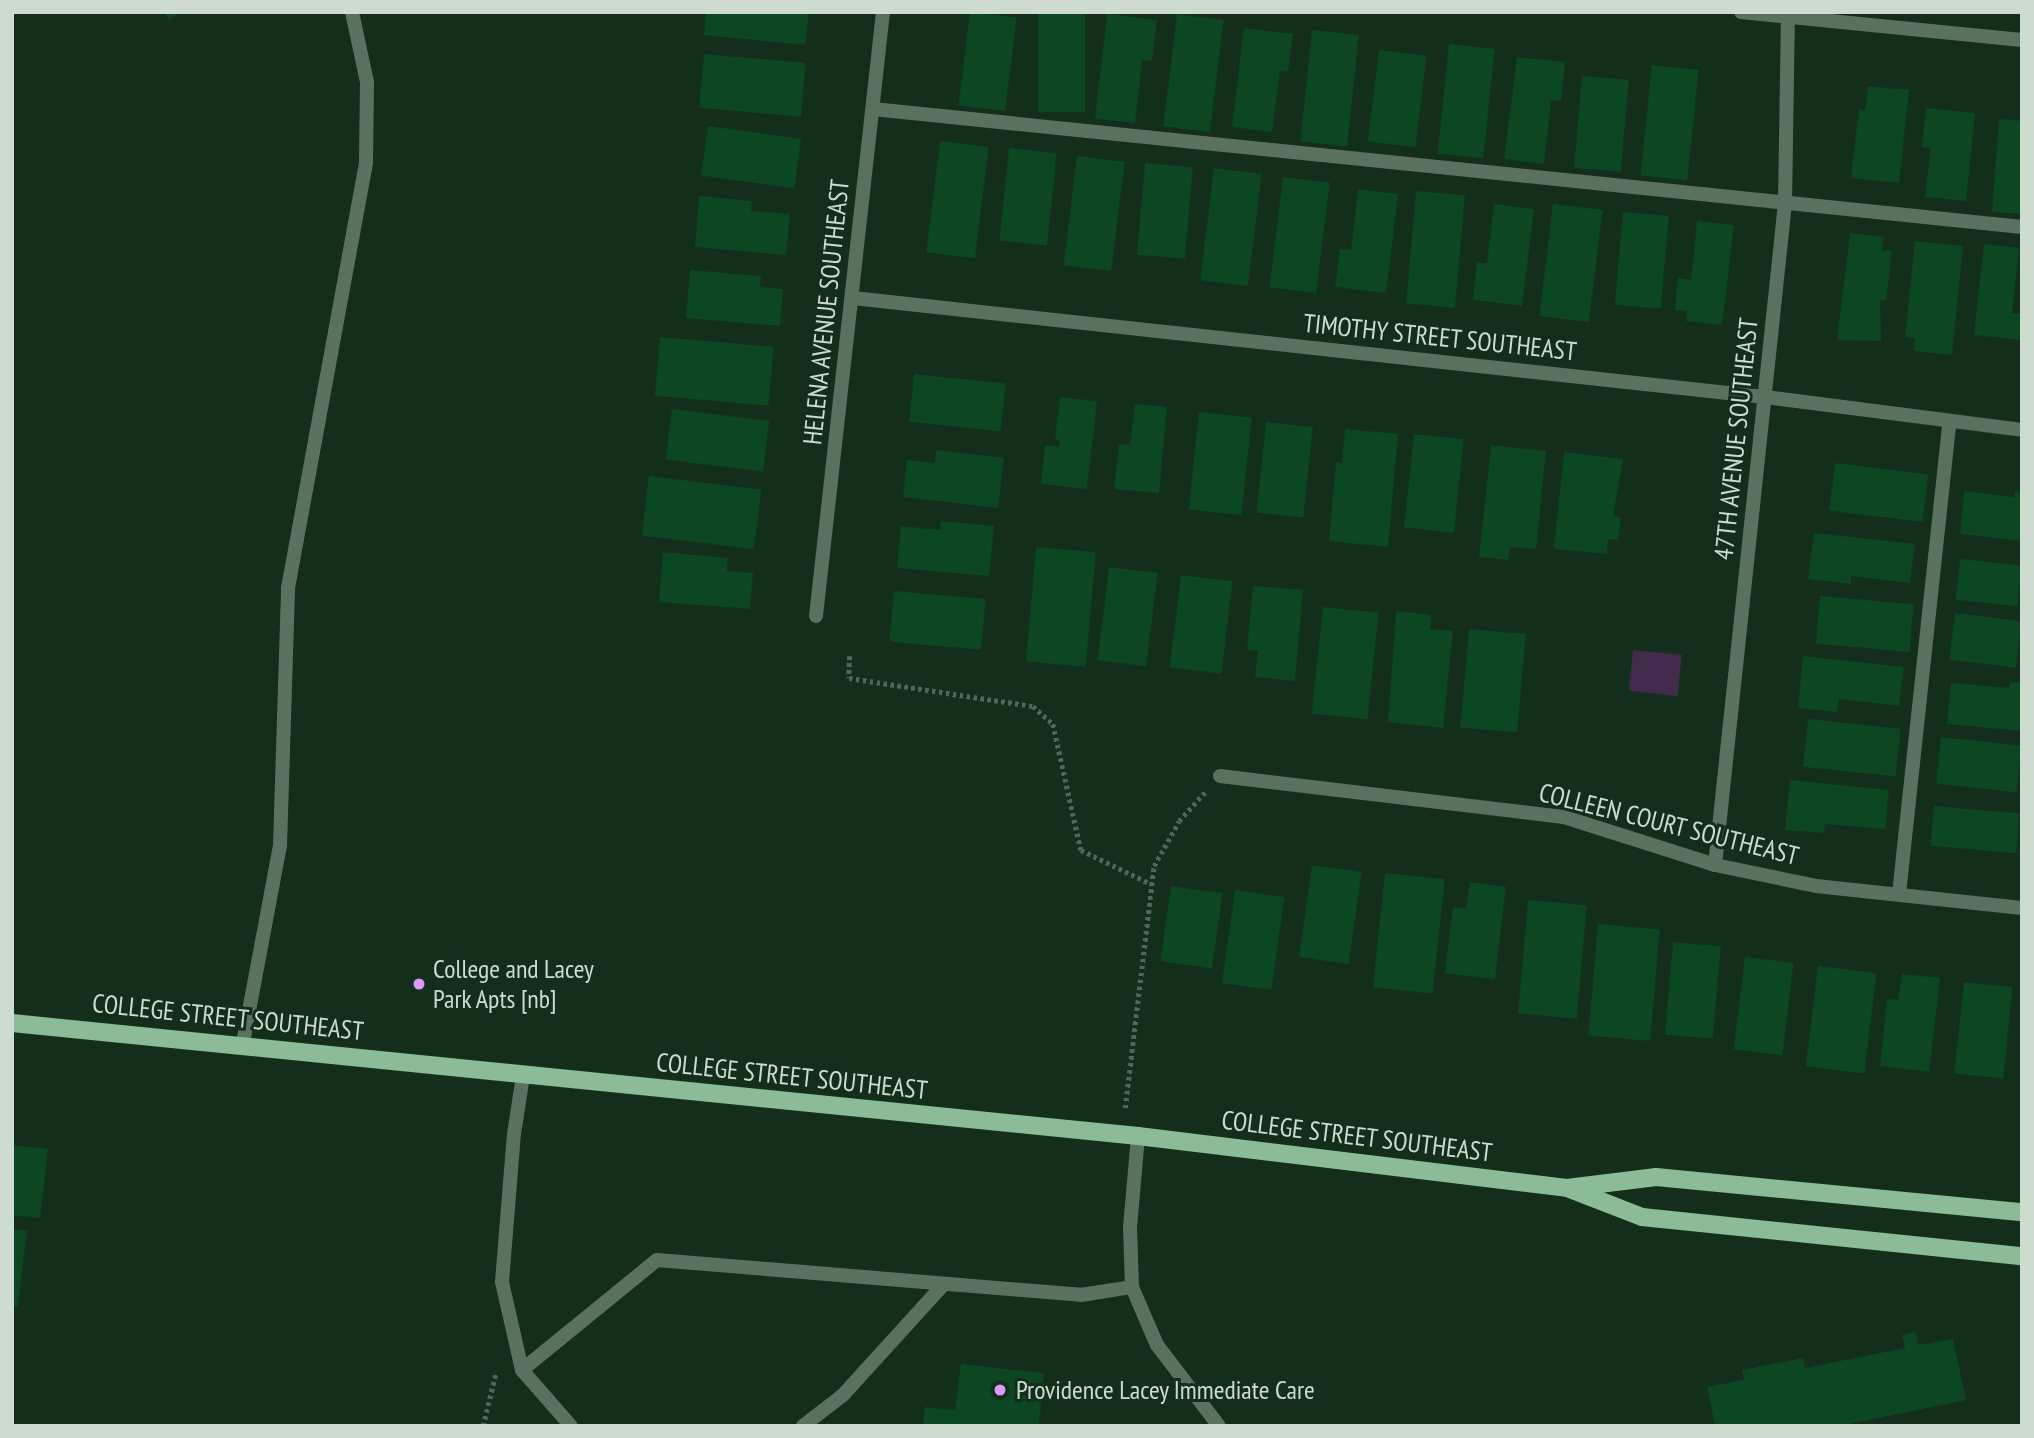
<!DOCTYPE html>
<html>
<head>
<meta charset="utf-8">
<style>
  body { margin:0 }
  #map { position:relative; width:2034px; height:1438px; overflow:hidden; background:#142e1c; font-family:"PT Sans Narrow",sans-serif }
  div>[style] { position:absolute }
  .green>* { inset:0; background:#422b4c; transform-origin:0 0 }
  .building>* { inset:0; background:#0c4622; transform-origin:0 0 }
  .path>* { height:4.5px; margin-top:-2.25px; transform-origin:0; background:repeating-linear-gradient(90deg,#506656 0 3.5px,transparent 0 7px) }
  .service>* { height:14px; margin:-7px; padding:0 7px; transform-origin:7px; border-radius:7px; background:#5b7160 }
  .minor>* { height:14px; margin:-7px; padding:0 7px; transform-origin:7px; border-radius:7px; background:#5b7160 }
  .primary>* { height:18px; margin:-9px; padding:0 9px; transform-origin:9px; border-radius:9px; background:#8cbb97 }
  .dots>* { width:19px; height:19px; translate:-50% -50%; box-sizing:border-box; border:4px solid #142e1c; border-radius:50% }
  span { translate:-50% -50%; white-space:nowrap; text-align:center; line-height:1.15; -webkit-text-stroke:6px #142e1c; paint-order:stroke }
  .street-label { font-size:26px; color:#cddccf }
  .poi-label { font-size:26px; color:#cddccf }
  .left { translate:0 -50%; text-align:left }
  .frame { position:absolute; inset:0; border:14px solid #cddccf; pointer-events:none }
</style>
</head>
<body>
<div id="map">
  <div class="green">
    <div style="left:1633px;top:650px;width:49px;height:41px;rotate:6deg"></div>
  </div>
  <div class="building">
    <div style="clip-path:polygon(164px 12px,181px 12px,169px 20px)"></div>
    <div style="clip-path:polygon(706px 12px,809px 12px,805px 45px,704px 35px)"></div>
    <div style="left:970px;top:12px;width:47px;height:94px;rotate:7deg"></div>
    <div style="left:1038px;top:12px;width:47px;height:100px"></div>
    <div style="clip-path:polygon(1107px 14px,1157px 20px,1152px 61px,1142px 60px,1135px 123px,1095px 119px)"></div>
    <div style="left:1177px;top:14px;width:47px;height:113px;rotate:7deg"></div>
    <div style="clip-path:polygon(1244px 28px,1293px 34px,1288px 72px,1280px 71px,1272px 132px,1232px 127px)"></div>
    <div style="left:1312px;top:30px;width:47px;height:112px;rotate:6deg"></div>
    <div style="left:1449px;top:44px;width:46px;height:110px;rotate:6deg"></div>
    <div style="left:1379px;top:50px;width:48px;height:92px;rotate:7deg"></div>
    <div style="left:704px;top:54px;width:102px;height:54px;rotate:5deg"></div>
    <div style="clip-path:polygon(1517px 57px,1565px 62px,1561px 101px,1551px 100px,1544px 164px,1504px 159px)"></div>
    <div style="left:1652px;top:65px;width:47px;height:111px;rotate:6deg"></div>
    <div style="left:1582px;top:76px;width:47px;height:92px;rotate:5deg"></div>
    <div style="clip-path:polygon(1868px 86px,1909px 90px,1899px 183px,1851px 178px,1859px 109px,1865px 110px)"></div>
    <div style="clip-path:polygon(1926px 108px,1975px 113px,1966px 201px,1925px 197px,1931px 148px,1922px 147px)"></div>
    <div style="clip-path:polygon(1999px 119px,2022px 121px,2022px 214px,1992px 212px)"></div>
    <div style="left:708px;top:126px;width:94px;height:50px;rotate:8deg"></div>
    <div style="left:940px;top:141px;width:49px;height:112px;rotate:7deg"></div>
    <div style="left:1009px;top:148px;width:48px;height:93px;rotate:6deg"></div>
    <div style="left:1077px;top:156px;width:48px;height:110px;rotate:7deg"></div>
    <div style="left:1145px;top:163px;width:48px;height:92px;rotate:5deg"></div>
    <div style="left:1214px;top:168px;width:48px;height:113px;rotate:7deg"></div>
    <div style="left:1283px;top:177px;width:47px;height:111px;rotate:7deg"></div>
    <div style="clip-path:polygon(1358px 189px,1398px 194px,1386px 293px,1335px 287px,1340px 249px,1351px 250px)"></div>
    <div style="left:1416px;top:191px;width:49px;height:113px;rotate:5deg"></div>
    <div style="clip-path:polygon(699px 196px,752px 201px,751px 211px,790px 214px,786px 255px,695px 247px)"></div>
    <div style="clip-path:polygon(1494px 204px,1534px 209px,1522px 306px,1473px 300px,1477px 262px,1487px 263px)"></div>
    <div style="left:1553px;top:204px;width:50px;height:113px;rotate:7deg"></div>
    <div style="left:1623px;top:212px;width:46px;height:93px;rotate:5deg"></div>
    <div style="clip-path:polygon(1697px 221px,1734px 225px,1722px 325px,1686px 321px,1687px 311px,1675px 310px,1678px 278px,1691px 280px)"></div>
    <div style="clip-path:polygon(1850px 233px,1884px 237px,1882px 250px,1892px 251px,1886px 300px,1880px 300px,1881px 341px,1837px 340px)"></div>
    <div style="clip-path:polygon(1915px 241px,1963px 246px,1952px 355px,1914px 351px,1915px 338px,1905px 337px)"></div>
    <div style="clip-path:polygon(1984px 244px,2019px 248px,2012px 313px,2022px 314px,2020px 340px,1974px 335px)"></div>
    <div style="clip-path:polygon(690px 270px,761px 276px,760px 287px,783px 289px,780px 326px,686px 318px)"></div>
    <div style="left:660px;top:337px;width:114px;height:59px;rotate:5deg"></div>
    <div style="left:914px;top:374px;width:92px;height:48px;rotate:6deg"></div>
    <div style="clip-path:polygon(1060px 397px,1097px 401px,1087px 489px,1041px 484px,1045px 445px,1059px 447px,1060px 440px,1055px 439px)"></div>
    <div style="clip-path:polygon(1135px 404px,1167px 407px,1159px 493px,1114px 489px,1119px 444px,1130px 445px)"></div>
    <div style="left:672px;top:409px;width:98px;height:51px;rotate:7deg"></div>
    <div style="left:1199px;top:412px;width:53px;height:98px;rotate:6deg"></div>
    <div style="left:1266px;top:422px;width:47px;height:91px;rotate:6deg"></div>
    <div style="clip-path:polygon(1345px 429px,1398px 434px,1388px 547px,1329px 541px,1336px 462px,1342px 463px)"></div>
    <div style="left:1414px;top:434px;width:50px;height:94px;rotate:6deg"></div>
    <div style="clip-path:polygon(1491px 445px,1546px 451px,1536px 549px,1510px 547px,1508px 560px,1479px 557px)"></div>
    <div style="clip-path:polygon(936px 450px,1004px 458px,998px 508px,903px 497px,907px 460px,935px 463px)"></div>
    <div style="clip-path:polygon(1564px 452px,1623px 459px,1613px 516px,1621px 517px,1618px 540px,1608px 539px,1607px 554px,1554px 549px)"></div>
    <div style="left:1835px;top:463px;width:94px;height:48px;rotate:7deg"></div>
    <div style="left:649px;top:476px;width:113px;height:60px;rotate:7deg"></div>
    <div style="clip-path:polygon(1964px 491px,2014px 497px,2015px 491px,2022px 492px,2022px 541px,1960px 534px)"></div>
    <div style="clip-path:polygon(941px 521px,994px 526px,989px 576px,897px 568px,901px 526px,940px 530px)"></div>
    <div style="clip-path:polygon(1814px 533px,1915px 544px,1910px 583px,1851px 576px,1851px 584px,1808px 579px)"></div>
    <div style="left:1036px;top:547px;width:60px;height:115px;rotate:5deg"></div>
    <div style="clip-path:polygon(663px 552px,728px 558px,727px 571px,753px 573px,750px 609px,659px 602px)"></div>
    <div style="left:1960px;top:559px;width:62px;height:41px;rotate:6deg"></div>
    <div style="left:1109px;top:567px;width:49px;height:94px;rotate:7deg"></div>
    <div style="left:1181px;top:575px;width:52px;height:93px;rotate:7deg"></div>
    <div style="clip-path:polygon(1253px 586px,1303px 590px,1295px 681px,1255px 677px,1258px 651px,1247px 650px)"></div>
    <div style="left:894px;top:591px;width:92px;height:51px;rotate:5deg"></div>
    <div style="left:1820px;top:596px;width:94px;height:48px;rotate:5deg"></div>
    <div style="left:1323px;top:607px;width:56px;height:107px;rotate:6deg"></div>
    <div style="clip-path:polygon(1396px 611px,1431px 615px,1430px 629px,1453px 631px,1443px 728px,1388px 722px)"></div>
    <div style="left:1955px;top:613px;width:67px;height:47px;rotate:7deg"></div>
    <div style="left:1469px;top:629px;width:57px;height:99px;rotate:5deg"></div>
    <div style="clip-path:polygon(1803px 656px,1904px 667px,1899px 706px,1839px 699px,1837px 712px,1798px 708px)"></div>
    <div style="clip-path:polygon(2010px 682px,2022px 683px,2022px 731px,1947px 724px,1951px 683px,2010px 688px)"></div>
    <div style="left:1808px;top:719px;width:93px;height:48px;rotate:6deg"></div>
    <div style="left:1941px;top:737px;width:81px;height:47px;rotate:6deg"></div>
    <div style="clip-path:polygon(1790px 780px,1889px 790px,1885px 829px,1825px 824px,1824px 833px,1785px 830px)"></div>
    <div style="left:1934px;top:806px;width:86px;height:40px;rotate:5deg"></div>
    <div style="left:1312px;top:865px;width:50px;height:93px;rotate:8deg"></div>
    <div style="left:1385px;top:873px;width:60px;height:115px;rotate:6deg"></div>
    <div style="clip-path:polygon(1470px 882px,1506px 887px,1495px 979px,1445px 973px,1453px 907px,1466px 909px)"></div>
    <div style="left:1171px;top:886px;width:52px;height:76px;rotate:8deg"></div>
    <div style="left:1235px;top:890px;width:50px;height:94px;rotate:8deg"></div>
    <div style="left:1528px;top:900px;width:59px;height:114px;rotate:5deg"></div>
    <div style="left:1598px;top:924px;width:62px;height:112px;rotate:5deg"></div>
    <div style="left:1673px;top:942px;width:48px;height:93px;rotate:5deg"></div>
    <div style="left:1745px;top:957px;width:49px;height:93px;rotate:7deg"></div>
    <div style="left:1818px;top:966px;width:59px;height:101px;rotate:7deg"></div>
    <div style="clip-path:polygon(1902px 974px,1940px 978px,1929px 1072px,1880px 1066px,1887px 999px,1898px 1000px)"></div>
    <div style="left:1964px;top:982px;width:49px;height:92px;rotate:6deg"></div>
    <div style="clip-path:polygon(12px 1145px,48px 1149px,40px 1218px,12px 1215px)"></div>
    <div style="clip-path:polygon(12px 1229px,27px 1231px,18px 1307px,12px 1306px)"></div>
    <div style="clip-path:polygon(1916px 1332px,1918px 1345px,1953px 1339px,1966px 1400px,1840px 1426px,1715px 1426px,1707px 1387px,1744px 1380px,1742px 1370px,1803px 1358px,1805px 1368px,1905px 1348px,1902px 1335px)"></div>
    <div style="clip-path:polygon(961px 1364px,1044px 1373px,1039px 1426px,923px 1426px,925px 1407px,955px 1410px)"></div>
  </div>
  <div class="path">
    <div style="left:850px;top:656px;width:22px;rotate:93deg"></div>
    <div style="left:849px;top:678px;width:186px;rotate:8.7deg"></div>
    <div style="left:1033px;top:706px;width:27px;rotate:42deg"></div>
    <div style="left:1053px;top:724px;width:129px;rotate:77.5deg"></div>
    <div style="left:1081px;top:850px;width:78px;rotate:25.9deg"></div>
    <div style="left:1125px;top:1108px;width:244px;rotate:-83.2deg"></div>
    <div style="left:1154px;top:866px;width:51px;rotate:-60.9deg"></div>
    <div style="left:1179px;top:821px;width:39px;rotate:-48deg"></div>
    <div style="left:483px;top:1426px;width:56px;rotate:-76.5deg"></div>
  </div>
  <div class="service">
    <div style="left:873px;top:109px;width:1155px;rotate:5.86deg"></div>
    <div style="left:1899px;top:894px;width:474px;rotate:-83.9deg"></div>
    <div style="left:1138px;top:1136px;width:91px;rotate:95deg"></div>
    <div style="left:1130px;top:1227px;width:60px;rotate:88.1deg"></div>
    <div style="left:1132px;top:1287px;width:63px;rotate:66.7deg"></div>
    <div style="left:1157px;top:1345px;width:102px;rotate:52.6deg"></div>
    <div style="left:522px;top:1370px;width:90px;rotate:-102.8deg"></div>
    <div style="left:502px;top:1282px;width:148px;rotate:-85.4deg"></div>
    <div style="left:514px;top:1134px;width:59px;rotate:-81.2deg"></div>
    <div style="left:571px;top:1426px;width:74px;rotate:-131.2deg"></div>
    <div style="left:522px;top:1370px;width:174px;rotate:-39.2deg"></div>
    <div style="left:657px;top:1260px;width:425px;rotate:4.7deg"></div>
    <div style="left:1081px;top:1295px;width:52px;rotate:-8.9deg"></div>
    <div style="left:803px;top:1426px;width:51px;rotate:-37.8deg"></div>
    <div style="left:843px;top:1395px;width:150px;rotate:-47.7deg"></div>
  </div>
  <div class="minor">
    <div style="left:1741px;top:12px;width:282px;rotate:5.7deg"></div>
    <div style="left:853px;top:298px;width:917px;rotate:6.2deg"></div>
    <div style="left:1765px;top:397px;width:259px;rotate:7.3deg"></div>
    <div style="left:816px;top:616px;width:608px;rotate:-83.67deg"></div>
    <div style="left:1220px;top:776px;width:346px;rotate:6.8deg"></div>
    <div style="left:1564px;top:817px;width:158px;rotate:17.6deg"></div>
    <div style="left:1715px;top:865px;width:103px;rotate:11.7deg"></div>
    <div style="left:1816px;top:886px;width:207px;rotate:6.1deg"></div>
    <div style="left:1715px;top:865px;width:666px;rotate:-83.96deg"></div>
    <div style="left:1785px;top:203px;width:185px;rotate:-89.1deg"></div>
    <div style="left:243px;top:1043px;width:200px;rotate:-79.4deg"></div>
    <div style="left:280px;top:846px;width:258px;rotate:-88.2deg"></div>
    <div style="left:288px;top:588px;width:433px;rotate:-79.6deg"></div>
    <div style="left:366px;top:162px;width:80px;rotate:-89.3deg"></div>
    <div style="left:367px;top:82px;width:72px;rotate:-102.1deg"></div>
  </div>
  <div class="primary">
    <div style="left:12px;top:1023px;width:1132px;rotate:5.73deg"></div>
    <div style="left:1138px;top:1136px;width:432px;rotate:6.9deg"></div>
    <div style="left:1567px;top:1188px;width:90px;rotate:-7deg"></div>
    <div style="left:1656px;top:1177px;width:368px;rotate:5.5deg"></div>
    <div style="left:1570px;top:1189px;width:77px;rotate:21.3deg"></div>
    <div style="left:1642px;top:1217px;width:382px;rotate:5.9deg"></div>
  </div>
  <div class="dots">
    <div style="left:419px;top:984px;background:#da9af6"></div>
    <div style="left:1000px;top:1390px;background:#da9af6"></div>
  </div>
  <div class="street-label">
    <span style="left:826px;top:312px;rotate:-84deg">HELENA AVENUE SOUTHEAST</span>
    <span style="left:1440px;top:337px;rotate:6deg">TIMOTHY STREET SOUTHEAST</span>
    <span style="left:1736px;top:439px;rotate:-84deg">47TH AVENUE SOUTHEAST</span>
    <span style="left:1669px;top:824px;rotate:14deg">COLLEEN COURT SOUTHEAST</span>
    <span style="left:228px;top:1017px;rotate:6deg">COLLEGE STREET SOUTHEAST</span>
    <span style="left:792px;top:1076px;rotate:6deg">COLLEGE STREET SOUTHEAST</span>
    <span style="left:1357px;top:1136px;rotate:7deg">COLLEGE STREET SOUTHEAST</span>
  </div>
  <div class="poi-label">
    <span class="left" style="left:433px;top:984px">College and Lacey<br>Park Apts [nb]</span>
    <span class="left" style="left:1016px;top:1390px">Providence Lacey Immediate Care</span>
  </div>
  <div class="frame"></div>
</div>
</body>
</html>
